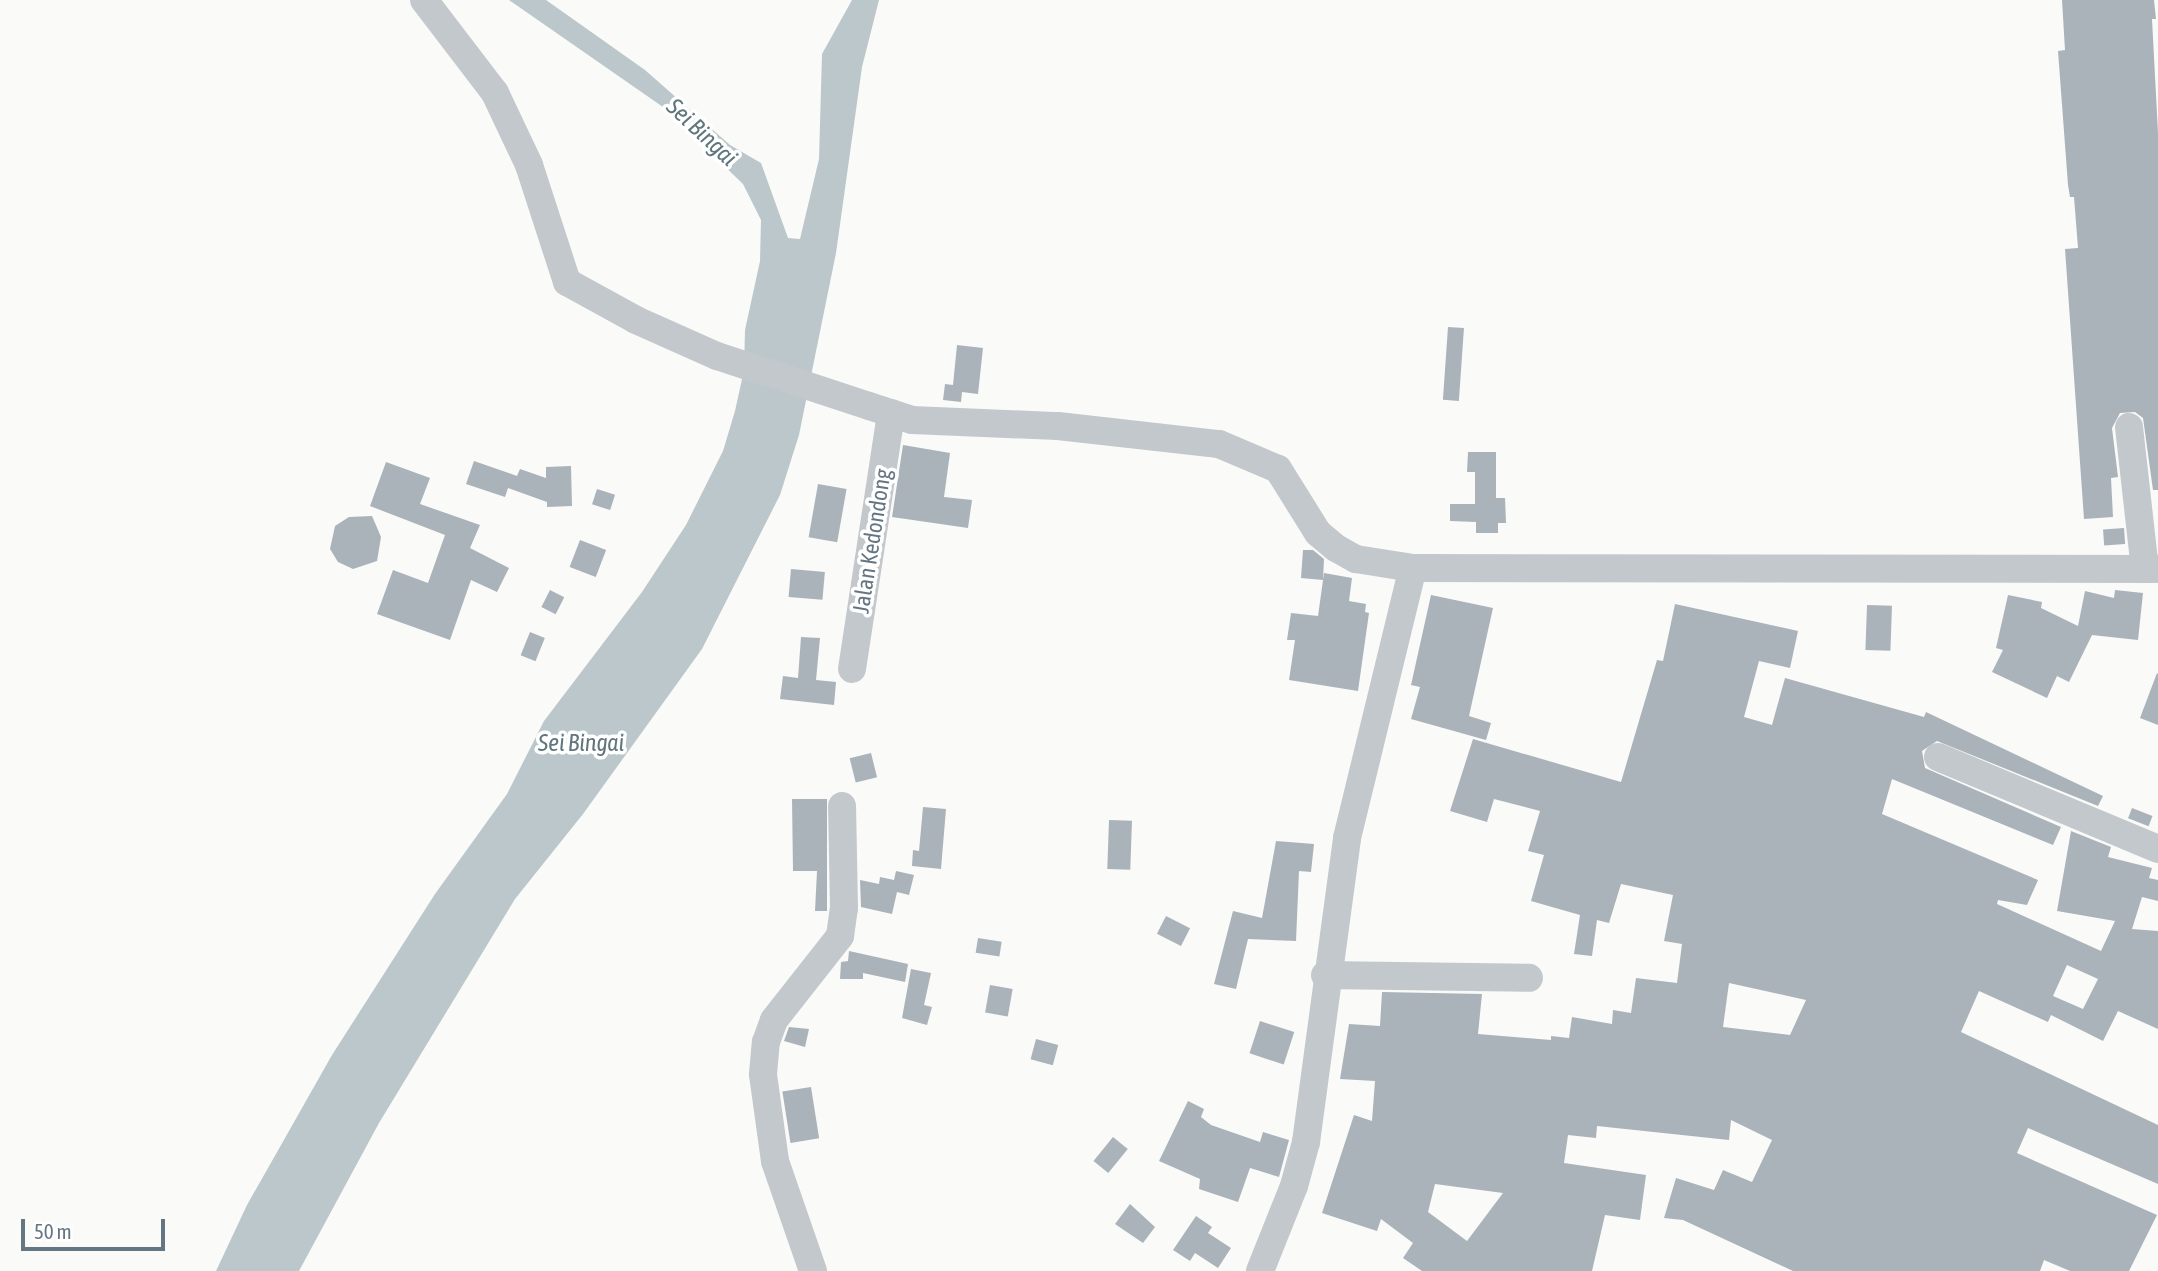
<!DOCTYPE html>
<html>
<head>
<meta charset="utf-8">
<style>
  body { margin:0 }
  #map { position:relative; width:2158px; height:1271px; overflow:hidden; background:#fafaf8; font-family:"Asap Condensed",sans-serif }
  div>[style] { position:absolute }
  .water>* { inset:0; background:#bbc7cb }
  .building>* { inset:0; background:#aab3b9; transform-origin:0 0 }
  .minor>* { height:28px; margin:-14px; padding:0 14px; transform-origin:14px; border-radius:14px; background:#c3c8cc }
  span { translate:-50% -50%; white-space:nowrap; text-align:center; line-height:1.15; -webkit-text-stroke:7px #fff; paint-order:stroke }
  .street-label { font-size:23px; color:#657683 }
  .water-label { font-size:24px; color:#60757c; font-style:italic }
  .scale { position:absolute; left:21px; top:1219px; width:144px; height:32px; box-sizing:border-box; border:4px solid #657683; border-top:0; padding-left:9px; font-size:21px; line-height:24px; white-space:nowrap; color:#657683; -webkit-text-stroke:5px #fff; paint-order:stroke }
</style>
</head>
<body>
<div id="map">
  <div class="water">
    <div style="clip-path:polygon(509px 0,546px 0,645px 70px,730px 145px,761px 163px,788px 238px,800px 239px,819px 159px,822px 54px,852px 0,879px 0,862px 67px,836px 253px,799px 435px,780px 495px,702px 649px,583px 814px,515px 899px,379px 1123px,299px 1271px,216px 1271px,247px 1205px,332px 1055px,435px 894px,507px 794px,544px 721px,642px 592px,686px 525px,723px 451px,735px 411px,744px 370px,745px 330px,760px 261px,761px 220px,743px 184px,663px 107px)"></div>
  </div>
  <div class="building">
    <div style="clip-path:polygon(2062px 0,2154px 0,2156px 19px,2152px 19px,2158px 133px,2158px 490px,2153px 490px,2143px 418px,2135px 412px,2120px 413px,2112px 428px,2118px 477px,2111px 478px,2113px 517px,2084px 519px,2065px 249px,2078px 248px,2074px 197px,2070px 197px,2068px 185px,2058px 51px,2065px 50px)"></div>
    <div style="left:1448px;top:327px;width:16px;height:73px;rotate:4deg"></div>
    <div style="clip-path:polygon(957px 345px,983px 348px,978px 394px,962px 392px,961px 402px,943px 400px,945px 384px,953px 385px)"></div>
    <div style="clip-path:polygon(903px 445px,950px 453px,944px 497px,972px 500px,968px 528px,892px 517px)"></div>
    <div style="clip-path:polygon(1468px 452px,1496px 452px,1496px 498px,1505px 498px,1506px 523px,1498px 523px,1498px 533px,1476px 533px,1476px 522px,1450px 521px,1450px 504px,1475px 504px,1475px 472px,1467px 472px)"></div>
    <div style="clip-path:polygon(474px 461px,517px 476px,520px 469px,546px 478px,546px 467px,571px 466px,572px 506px,547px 507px,547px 502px,508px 488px,505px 497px,466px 484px)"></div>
    <div style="clip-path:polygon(386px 462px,430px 478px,420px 504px,480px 525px,470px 548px,509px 568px,497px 592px,471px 580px,450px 640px,377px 614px,393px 570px,428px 583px,445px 535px,370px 506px)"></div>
    <div style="left:818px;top:484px;width:29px;height:54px;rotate:10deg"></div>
    <div style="left:597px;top:489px;width:19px;height:16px;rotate:18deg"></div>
    <div style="clip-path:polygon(372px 516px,381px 537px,377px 561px,353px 569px,338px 562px,330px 549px,335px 526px,349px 517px)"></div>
    <div style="left:2124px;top:528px;width:16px;height:21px;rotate:86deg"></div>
    <div style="left:580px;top:540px;width:28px;height:29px;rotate:21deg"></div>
    <div style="clip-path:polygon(1303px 550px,1313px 550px,1324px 559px,1323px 580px,1301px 578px)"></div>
    <div style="left:791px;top:569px;width:34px;height:28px;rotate:5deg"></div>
    <div style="clip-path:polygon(1324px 573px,1352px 578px,1349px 601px,1366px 604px,1365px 612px,1369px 613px,1358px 691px,1289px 680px,1295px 640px,1287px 640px,1291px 613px,1318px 616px)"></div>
    <div style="left:550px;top:590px;width:16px;height:19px;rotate:27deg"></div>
    <div style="clip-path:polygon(2115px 590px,2143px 593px,2138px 640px,2092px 635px,2069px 682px,2057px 676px,2047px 698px,1992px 672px,2003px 650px,1996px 648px,2008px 595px,2042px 602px,2041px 608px,2078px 626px,2085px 591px,2114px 598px)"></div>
    <div style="clip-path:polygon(1431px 595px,1493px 608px,1469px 716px,1491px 723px,1486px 740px,1411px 719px,1420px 687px,1411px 685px)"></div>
    <div style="clip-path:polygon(evenodd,1675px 604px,1798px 631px,1790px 668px,1759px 661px,1744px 717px,1772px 725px,1785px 678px,1924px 717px,1926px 712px,2103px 796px,2098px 806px,1937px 741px,1922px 751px,1925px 768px,2061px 827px,2053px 845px,1892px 779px,1882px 814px,2038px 880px,2027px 905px,1998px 900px,1997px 904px,2101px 951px,2115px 921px,2057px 911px,2071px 831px,2111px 847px,2108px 857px,2152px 868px,2149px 878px,2158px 880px,2158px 901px,2142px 897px,2132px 929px,2158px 931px,2158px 1029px,2118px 1011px,2103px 1041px,2051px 1015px,2048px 1022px,1979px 991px,1961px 1032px,2158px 1125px,2158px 1184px,2028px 1128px,2017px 1153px,2157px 1215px,2129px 1271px,2070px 1271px,2044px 1260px,2040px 1271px,1793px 1271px,1683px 1220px,1664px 1218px,1676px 1178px,1714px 1190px,1723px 1170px,1752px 1182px,1772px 1140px,1731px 1120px,1729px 1140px,1597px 1126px,1596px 1138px,1568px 1135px,1564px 1163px,1646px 1175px,1640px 1220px,1605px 1215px,1592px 1271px,1422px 1271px,1403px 1258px,1413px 1243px,1381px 1219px,1377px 1231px,1322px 1213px,1354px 1115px,1372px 1121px,1375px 1081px,1340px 1079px,1349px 1024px,1380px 1026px,1382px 992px,1482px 994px,1478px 1034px,1551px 1040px,1551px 1036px,1569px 1038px,1572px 1017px,1612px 1024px,1613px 1010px,1631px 1013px,1636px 978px,1677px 983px,1682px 944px,1664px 941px,1673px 895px,1621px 884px,1609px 923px,1597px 920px,1592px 956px,1574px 954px,1580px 915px,1531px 901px,1544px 855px,1528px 851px,1540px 811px,1494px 799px,1487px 822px,1450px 811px,1473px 739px,1621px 782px,1657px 660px,1663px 661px,1675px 604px,2067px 965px,2098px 979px,2083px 1009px,2053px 996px,2067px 965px,1675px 604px,1729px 983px,1806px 1000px,1790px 1035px,1723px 1027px,1729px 983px,1675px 604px,1435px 1184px,1503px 1193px,1467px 1241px,1428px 1212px,1435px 1184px)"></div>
    <div style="left:1867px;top:605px;width:25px;height:45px;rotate:2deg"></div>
    <div style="left:530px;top:632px;width:16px;height:25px;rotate:22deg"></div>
    <div style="clip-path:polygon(801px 637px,820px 638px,816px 680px,836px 682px,834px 705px,780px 699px,783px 676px,798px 678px)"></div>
    <div style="clip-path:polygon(2157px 673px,2158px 674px,2158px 725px,2140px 718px)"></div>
    <div style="left:871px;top:753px;width:25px;height:22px;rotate:76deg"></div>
    <div style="clip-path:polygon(792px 799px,827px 799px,827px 911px,815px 911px,817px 871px,793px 871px)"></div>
    <div style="clip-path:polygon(923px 807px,946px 809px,941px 869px,912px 866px,913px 850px,919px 851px)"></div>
    <div style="left:2132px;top:808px;width:22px;height:11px;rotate:21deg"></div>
    <div style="left:1109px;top:820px;width:23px;height:49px;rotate:2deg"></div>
    <div style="clip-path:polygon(1276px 841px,1314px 844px,1311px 872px,1299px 871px,1296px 941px,1248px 939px,1236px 989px,1214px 984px,1233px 911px,1262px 918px)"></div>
    <div style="clip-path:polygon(896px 871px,914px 875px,909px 895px,897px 892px,892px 914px,861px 907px,860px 880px,879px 884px,880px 877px,894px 880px)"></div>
    <div style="left:1166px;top:916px;width:27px;height:20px;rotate:27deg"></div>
    <div style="left:978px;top:938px;width:24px;height:15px;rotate:9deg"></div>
    <div style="clip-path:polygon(849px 951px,908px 964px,905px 982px,863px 973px,863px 979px,840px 979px,841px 962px,848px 961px)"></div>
    <div style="clip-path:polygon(911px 969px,931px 973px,924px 1005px,932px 1007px,927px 1025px,902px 1018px)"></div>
    <div style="left:990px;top:985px;width:23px;height:28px;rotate:10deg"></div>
    <div style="left:1260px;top:1021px;width:36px;height:34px;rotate:18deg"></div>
    <div style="clip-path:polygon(789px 1027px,809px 1029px,805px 1047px,784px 1041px)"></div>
    <div style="left:1036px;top:1039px;width:23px;height:21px;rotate:15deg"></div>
    <div style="left:811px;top:1087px;width:52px;height:29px;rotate:81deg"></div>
    <div style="clip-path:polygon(1188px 1101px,1204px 1109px,1201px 1117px,1211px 1125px,1260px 1142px,1263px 1132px,1289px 1140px,1279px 1177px,1250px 1168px,1238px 1202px,1199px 1189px,1200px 1179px,1159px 1161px)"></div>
    <div style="left:1113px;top:1137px;width:19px;height:31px;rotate:39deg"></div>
    <div style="clip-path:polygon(1130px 1204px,1155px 1227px,1143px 1243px,1115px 1224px)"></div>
    <div style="clip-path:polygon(1196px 1216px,1212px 1227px,1208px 1233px,1231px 1248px,1218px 1268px,1195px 1253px,1190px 1261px,1173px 1250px)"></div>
  </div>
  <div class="minor">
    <div style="left:424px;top:0;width:117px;rotate:52.6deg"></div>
    <div style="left:495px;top:93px;width:80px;rotate:64.7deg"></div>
    <div style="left:529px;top:165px;width:123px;rotate:72deg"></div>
    <div style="left:567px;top:282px;width:79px;rotate:28.8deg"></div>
    <div style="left:636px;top:320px;width:89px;rotate:24deg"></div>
    <div style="left:717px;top:356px;width:160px;rotate:18.2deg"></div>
    <div style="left:869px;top:406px;width:45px;rotate:18deg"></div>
    <div style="left:912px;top:420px;width:146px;rotate:2.4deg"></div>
    <div style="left:1058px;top:426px;width:162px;rotate:6.4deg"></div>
    <div style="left:1219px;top:444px;width:64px;rotate:23deg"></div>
    <div style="left:1278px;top:469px;width:75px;rotate:58deg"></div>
    <div style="left:1318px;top:533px;width:23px;rotate:40deg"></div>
    <div style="left:1336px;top:548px;width:23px;rotate:29deg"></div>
    <div style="left:1356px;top:559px;width:58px;rotate:9deg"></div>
    <div style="left:1413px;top:568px;width:745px;rotate:0.08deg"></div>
    <div style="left:2129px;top:427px;width:143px;rotate:83.6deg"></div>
    <div style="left:852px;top:669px;width:259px;rotate:-81.3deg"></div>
    <div style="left:1938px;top:757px;width:238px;rotate:22.7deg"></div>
    <div style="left:1325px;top:975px;width:204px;rotate:0.8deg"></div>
    <div style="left:813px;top:1271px;width:116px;rotate:-109.1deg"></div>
    <div style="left:775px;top:1161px;width:88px;rotate:-97.9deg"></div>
    <div style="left:763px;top:1074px;width:32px;rotate:-85deg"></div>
    <div style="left:766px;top:1042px;width:23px;rotate:-70deg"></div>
    <div style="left:774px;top:1020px;width:107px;rotate:-51.8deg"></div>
    <div style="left:840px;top:936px;width:28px;rotate:-82deg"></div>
    <div style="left:844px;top:908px;width:102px;rotate:-91.1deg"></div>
    <div style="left:1260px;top:1271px;width:92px;rotate:-68.2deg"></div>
    <div style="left:1294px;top:1186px;width:46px;rotate:-74.7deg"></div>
    <div style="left:1306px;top:1142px;width:307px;rotate:-82.3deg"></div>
    <div style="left:1347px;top:838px;width:278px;rotate:-76.3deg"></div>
  </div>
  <div class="street-label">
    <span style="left:872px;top:541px;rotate:-81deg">Jalan Kedondong</span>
  </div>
  <div class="water-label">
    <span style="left:702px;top:132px;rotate:43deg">Sei Bingai</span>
    <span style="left:581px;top:743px">Sei Bingai</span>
  </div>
  <div class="scale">50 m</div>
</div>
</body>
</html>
